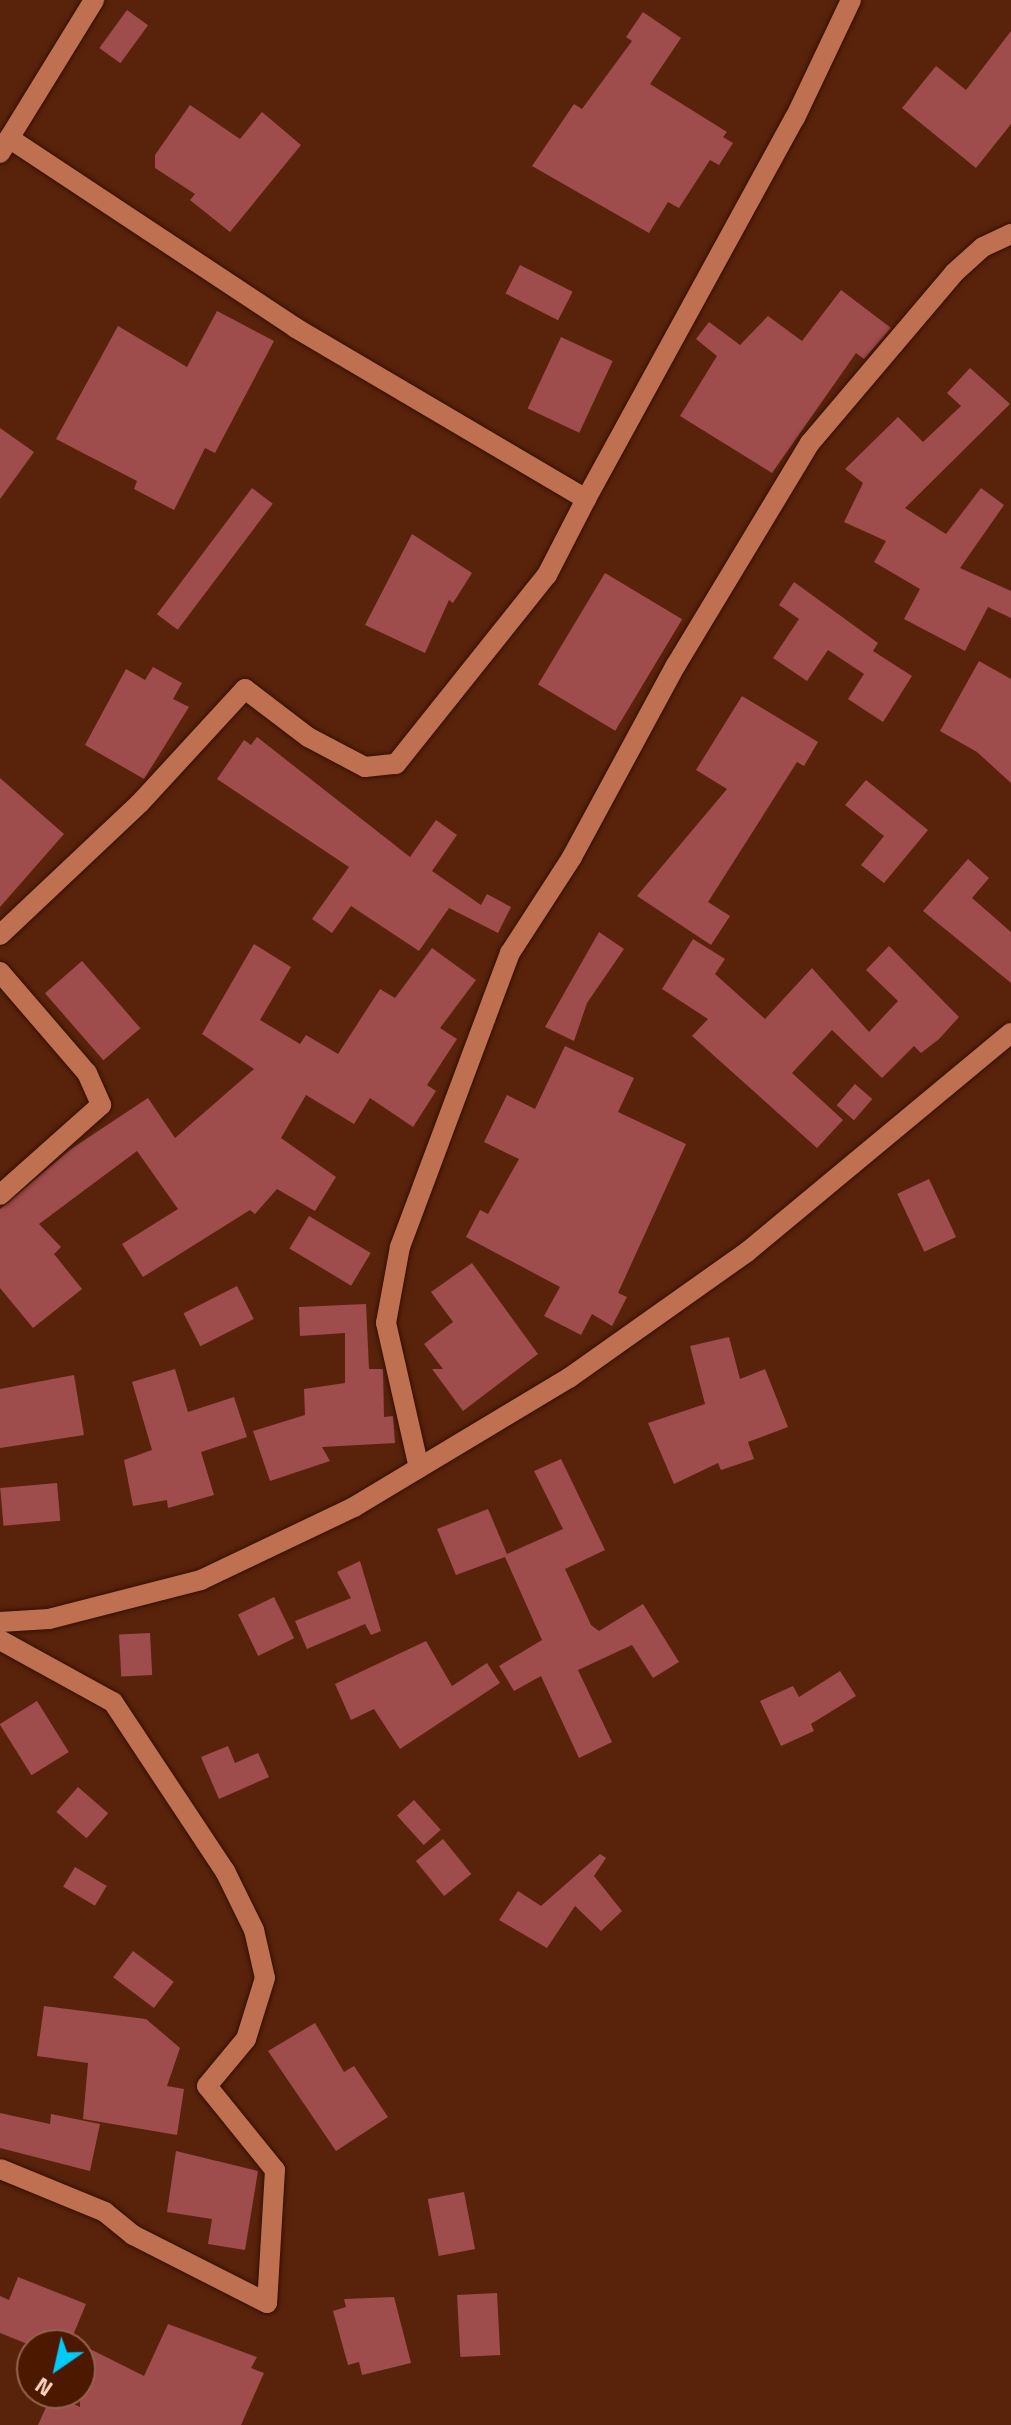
<!DOCTYPE html>
<html>
<head>
<meta charset="utf-8">
<style>
  body { margin:0 }
  #map { position:relative; width:1011px; height:2425px; overflow:hidden; background:#59230b; font-family:"Titillium Web",sans-serif }
  div>[style] { position:absolute }
  .building>* { inset:0; background:#9e4c4c; transform-origin:0 0 }
  .roads { filter:drop-shadow(0 0 2px #351002) drop-shadow(0 0 2px #351002) }
  .minor>* { height:20px; margin:-10px; padding:0 10px; transform-origin:10px; border-radius:10px; background:#bf7051 }
  span { translate:-50% -50%; white-space:nowrap; text-align:center; line-height:1.15; -webkit-text-stroke:7px #4d1800; paint-order:stroke }
  .north { position:absolute; left:16px; top:2329px; width:80px; height:80px; box-sizing:border-box; background:#4d1800; border:2px solid #94634e; border-radius:50%; rotate:214deg; font-size:22px; font-weight:700; line-height:32px; text-align:center; color:#ffd3c2 }
  .north::after { content:''; display:block; margin:auto; width:28px; height:36px; background:#00cbf8; clip-path:polygon(50% 0,100% 100%,50% 72%,0 100%) }
</style>
</head>
<body>
<div id="map">
  <div class="building">
    <div style="left:127px;top:10px;width:26px;height:47px;rotate:36deg"></div>
    <div style="clip-path:polygon(643px 12px,681px 38px,650px 84px,727px 132px,723px 137px,733px 143px,719px 165px,710px 160px,679px 208px,668px 202px,649px 233px,532px 166px,574px 104px,582px 109px,632px 41px,626px 37px)"></div>
    <div style="clip-path:polygon(1011px 31px,1011px 124px,976px 168px,902px 108px,936px 66px,966px 90px)"></div>
    <div style="clip-path:polygon(190px 105px,240px 139px,262px 112px,301px 145px,230px 232px,190px 200px,195px 194px,155px 168px,155px 155px)"></div>
    <div style="left:520px;top:265px;width:59px;height:32px;rotate:27deg"></div>
    <div style="clip-path:polygon(841px 290px,891px 328px,864px 359px,856px 353px,772px 473px,680px 416px,717px 356px,696px 339px,709px 322px,740px 345px,768px 316px,802px 341px)"></div>
    <div style="clip-path:polygon(217px 311px,274px 341px,215px 453px,205px 448px,174px 510px,134px 489px,137px 481px,56px 439px,118px 326px,187px 367px)"></div>
    <div style="left:561px;top:337px;width:57px;height:79px;rotate:25deg"></div>
    <div style="clip-path:polygon(970px 368px,1010px 404px,905px 508px,946px 534px,981px 488px,1004px 505px,960px 568px,1011px 591px,1011px 618px,988px 607px,965px 651px,904px 619px,920px 589px,874px 562px,886px 541px,844px 522px,863px 483px,845px 469px,898px 417px,923px 442px,961px 406px,947px 393px)"></div>
    <div style="clip-path:polygon(0 428px,34px 452px,0 499px)"></div>
    <div style="left:252px;top:488px;width:26px;height:158px;rotate:37deg"></div>
    <div style="clip-path:polygon(412px 534px,472px 573px,453px 603px,449px 600px,425px 653px,365px 625px)"></div>
    <div style="left:605px;top:573px;width:90px;height:130px;rotate:31deg"></div>
    <div style="clip-path:polygon(794px 582px,878px 643px,873px 651px,912px 676px,883px 722px,848px 699px,864px 674px,828px 650px,807px 681px,773px 658px,799px 619px,779px 605px)"></div>
    <div style="clip-path:polygon(979px 661px,1011px 679px,1011px 783px,977px 752px,940px 731px)"></div>
    <div style="clip-path:polygon(153px 667px,182px 683px,173px 699px,189px 707px,144px 779px,85px 745px,126px 669px,145px 680px)"></div>
    <div style="clip-path:polygon(742px 696px,818px 742px,804px 766px,797px 762px,708px 902px,730px 916px,711px 945px,637px 896px,727px 789px,696px 770px)"></div>
    <div style="clip-path:polygon(257px 737px,410px 857px,436px 820px,457px 835px,432px 871px,481px 905px,487px 894px,511px 907px,498px 933px,449px 908px,419px 951px,351px 906px,332px 933px,312px 919px,349px 867px,217px 779px,244px 740px,251px 745px)"></div>
    <div style="clip-path:polygon(0 778px,64px 834px,0 907px)"></div>
    <div style="clip-path:polygon(866px 780px,928px 830px,884px 883px,861px 865px,884px 836px,845px 805px)"></div>
    <div style="clip-path:polygon(968px 859px,989px 878px,972px 898px,1011px 932px,1011px 983px,923px 911px)"></div>
    <div style="clip-path:polygon(599px 932px,624px 949px,587px 1003px,574px 1041px,545px 1027px)"></div>
    <div style="clip-path:polygon(693px 939px,725px 959px,715px 974px,765px 1019px,812px 968px,869px 1032px,898px 1001px,866px 970px,889px 946px,959px 1017px,939px 1039px,921px 1053px,914px 1046px,882px 1078px,832px 1030px,792px 1073px,843px 1120px,817px 1148px,692px 1036px,708px 1019px,662px 989px)"></div>
    <div style="clip-path:polygon(254px 944px,291px 967px,260px 1020px,300px 1044px,306px 1035px,338px 1054px,380px 989px,395px 998px,432px 948px,476px 980px,440px 1028px,457px 1039px,427px 1085px,436px 1091px,413px 1127px,370px 1098px,354px 1124px,306px 1095px,281px 1138px,336px 1177px,315px 1211px,277px 1189px,255px 1214px,250px 1210px,143px 1277px,122px 1244px,178px 1209px,137px 1151px,39px 1224px,61px 1247px,54px 1254px,82px 1289px,33px 1328px,0 1288px,0 1209px,71px 1149px,148px 1098px,175px 1138px,254px 1069px,202px 1034px)"></div>
    <div style="left:82px;top:961px;width:89px;height:49px;rotate:49deg"></div>
    <div style="clip-path:polygon(565px 1046px,634px 1078px,618px 1112px,686px 1144px,618px 1293px,627px 1297px,612px 1326px,592px 1314px,581px 1335px,544px 1316px,560px 1287px,466px 1237px,480px 1210px,488px 1214px,519px 1159px,484px 1142px,507px 1095px,535px 1109px)"></div>
    <div style="left:855px;top:1084px;width:23px;height:28px;rotate:41deg"></div>
    <div style="left:929px;top:1179px;width:64px;height:35px;rotate:65deg"></div>
    <div style="left:309px;top:1216px;width:72px;height:38px;rotate:31deg"></div>
    <div style="clip-path:polygon(472px 1263px,538px 1354px,463px 1411px,432px 1369px,443px 1369px,424px 1344px,453px 1322px,431px 1292px)"></div>
    <div style="left:237px;top:1286px;width:37px;height:60px;rotate:63deg"></div>
    <div style="clip-path:polygon(366px 1304px,369px 1369px,383px 1369px,384px 1417px,393px 1416px,395px 1443px,322px 1447px,330px 1461px,270px 1481px,253px 1431px,305px 1415px,304px 1389px,345px 1383px,345px 1333px,300px 1336px,299px 1307px)"></div>
    <div style="clip-path:polygon(729px 1337px,740px 1379px,765px 1369px,788px 1427px,748px 1442px,754px 1459px,721px 1470px,718px 1463px,674px 1484px,648px 1423px,705px 1404px,690px 1346px)"></div>
    <div style="clip-path:polygon(175px 1369px,188px 1412px,234px 1397px,247px 1437px,201px 1452px,214px 1495px,168px 1508px,167px 1500px,133px 1506px,124px 1460px,152px 1450px,132px 1382px)"></div>
    <div style="clip-path:polygon(74px 1375px,84px 1435px,0 1448px,0 1389px)"></div>
    <div style="clip-path:polygon(561px 1459px,605px 1550px,565px 1569px,591px 1625px,599px 1631px,643px 1604px,679px 1662px,653px 1678px,632px 1645px,578px 1670px,612px 1742px,579px 1758px,541px 1676px,514px 1691px,499px 1666px,542px 1640px,505px 1557px,456px 1575px,437px 1529px,488px 1509px,507px 1554px,563px 1529px,534px 1471px)"></div>
    <div style="left:57px;top:1483px;width:38px;height:57px;rotate:85deg"></div>
    <div style="clip-path:polygon(360px 1561px,381px 1631px,371px 1635px,365px 1624px,307px 1649px,295px 1621px,351px 1598px,337px 1572px)"></div>
    <div style="left:274px;top:1597px;width:46px;height:40px;rotate:64deg"></div>
    <div style="left:150px;top:1633px;width:42px;height:31px;rotate:87deg"></div>
    <div style="clip-path:polygon(426px 1641px,452px 1686px,487px 1663px,500px 1683px,400px 1749px,374px 1709px,351px 1720px,335px 1684px)"></div>
    <div style="clip-path:polygon(840px 1671px,856px 1696px,811px 1724px,814px 1731px,781px 1746px,760px 1701px,793px 1686px,799px 1697px)"></div>
    <div style="left:37px;top:1701px;width:60px;height:44px;rotate:58deg"></div>
    <div style="clip-path:polygon(228px 1746px,235px 1763px,258px 1753px,269px 1777px,219px 1799px,201px 1757px)"></div>
    <div style="left:78px;top:1787px;width:40px;height:33px;rotate:41deg"></div>
    <div style="left:414px;top:1800px;width:40px;height:23px;rotate:48deg"></div>
    <div style="left:443px;top:1839px;width:45px;height:35px;rotate:51deg"></div>
    <div style="clip-path:polygon(600px 1854px,606px 1858px,594px 1876px,622px 1911px,601px 1931px,575px 1906px,547px 1948px,499px 1920px,518px 1891px,541px 1906px)"></div>
    <div style="left:75px;top:1867px;width:37px;height:23px;rotate:31deg"></div>
    <div style="left:133px;top:1951px;width:51px;height:33px;rotate:37deg"></div>
    <div style="clip-path:polygon(44px 2006px,146px 2019px,180px 2048px,167px 2086px,184px 2089px,177px 2135px,83px 2119px,88px 2063px,37px 2056px)"></div>
    <div style="clip-path:polygon(315px 2023px,344px 2072px,354px 2066px,388px 2117px,336px 2151px,268px 2051px)"></div>
    <div style="clip-path:polygon(0 2113px,50px 2124px,51px 2114px,100px 2124px,90px 2171px,0 2148px)"></div>
    <div style="clip-path:polygon(176px 2151px,258px 2171px,245px 2250px,208px 2244px,212px 2219px,167px 2212px)"></div>
    <div style="left:464px;top:2192px;width:58px;height:37px;rotate:79deg"></div>
    <div style="clip-path:polygon(18px 2277px,86px 2304px,69px 2345px,30px 2345px,0 2333px,0 2296px,9px 2300px)"></div>
    <div style="left:497px;top:2293px;width:62px;height:40px;rotate:87deg"></div>
    <div style="clip-path:polygon(394px 2297px,411px 2363px,362px 2375px,359px 2362px,348px 2365px,333px 2311px,346px 2307px,344px 2299px)"></div>
    <div style="clip-path:polygon(168px 2324px,257px 2357px,251px 2368px,264px 2373px,241px 2425px,38px 2425px,52px 2394px,80px 2407px,80px 2344px,144px 2376px)"></div>
  </div>
  <div class="roads">
    <div class="minor">
      <div style="left:0;top:153px;width:180px;rotate:-58.4deg"></div>
      <div style="left:586px;top:499px;width:435px;rotate:-61.3deg"></div>
      <div style="left:795px;top:118px;width:131px;rotate:-64.6deg"></div>
      <div style="left:0;top:935px;width:192px;rotate:-43.3deg"></div>
      <div style="left:140px;top:803px;width:155px;rotate:-47.4deg"></div>
      <div style="left:245px;top:689px;width:79px;rotate:37.3deg"></div>
      <div style="left:308px;top:737px;width:64px;rotate:27.8deg"></div>
      <div style="left:365px;top:767px;width:31px;rotate:-6deg"></div>
      <div style="left:396px;top:764px;width:242px;rotate:-51.4deg"></div>
      <div style="left:547px;top:575px;width:85px;rotate:-62.8deg"></div>
      <div style="left:586px;top:499px;width:337px;rotate:-149.5deg"></div>
      <div style="left:296px;top:328px;width:344px;rotate:-146.5deg"></div>
      <div style="left:0;top:972px;width:133px;rotate:49.3deg"></div>
      <div style="left:87px;top:1073px;width:35px;rotate:66deg"></div>
      <div style="left:101px;top:1105px;width:135px;rotate:138.3deg"></div>
      <div style="left:419px;top:1468px;width:149px;rotate:-102.8deg"></div>
      <div style="left:386px;top:1323px;width:77px;rotate:-79.6deg"></div>
      <div style="left:400px;top:1247px;width:314px;rotate:-69.5deg"></div>
      <div style="left:510px;top:953px;width:114px;rotate:-57.1deg"></div>
      <div style="left:572px;top:857px;width:218px;rotate:-61.6deg"></div>
      <div style="left:676px;top:665px;width:259px;rotate:-58.9deg"></div>
      <div style="left:810px;top:443px;width:223px;rotate:-49.7deg"></div>
      <div style="left:954px;top:273px;width:39px;rotate:-42deg"></div>
      <div style="left:983px;top:247px;width:31px;rotate:-25deg"></div>
      <div style="left:0;top:1622px;width:49px;rotate:-3.5deg"></div>
      <div style="left:49px;top:1619px;width:157px;rotate:-14.4deg"></div>
      <div style="left:201px;top:1580px;width:170px;rotate:-25.5deg"></div>
      <div style="left:354px;top:1507px;width:251px;rotate:-31deg"></div>
      <div style="left:569px;top:1378px;width:218px;rotate:-35.3deg"></div>
      <div style="left:747px;top:1252px;width:343px;rotate:-39.7deg"></div>
      <div style="left:0;top:1640px;width:129px;rotate:28.8deg"></div>
      <div style="left:113px;top:1702px;width:203px;rotate:56.5deg"></div>
      <div style="left:225px;top:1871px;width:66px;rotate:63.8deg"></div>
      <div style="left:254px;top:1930px;width:49px;rotate:77.1deg"></div>
      <div style="left:265px;top:1978px;width:64px;rotate:107.3deg"></div>
      <div style="left:246px;top:2039px;width:61px;rotate:129.7deg"></div>
      <div style="left:207px;top:2086px;width:108px;rotate:51deg"></div>
      <div style="left:275px;top:2170px;width:133px;rotate:93.4deg"></div>
      <div style="left:267px;top:2303px;width:150px;rotate:-153.1deg"></div>
      <div style="left:133px;top:2235px;width:36px;rotate:-141deg"></div>
      <div style="left:105px;top:2212px;width:113px;rotate:-157.7deg"></div>
    </div>
  </div>
  <div class="north">N</div>
</div>
</body>
</html>
